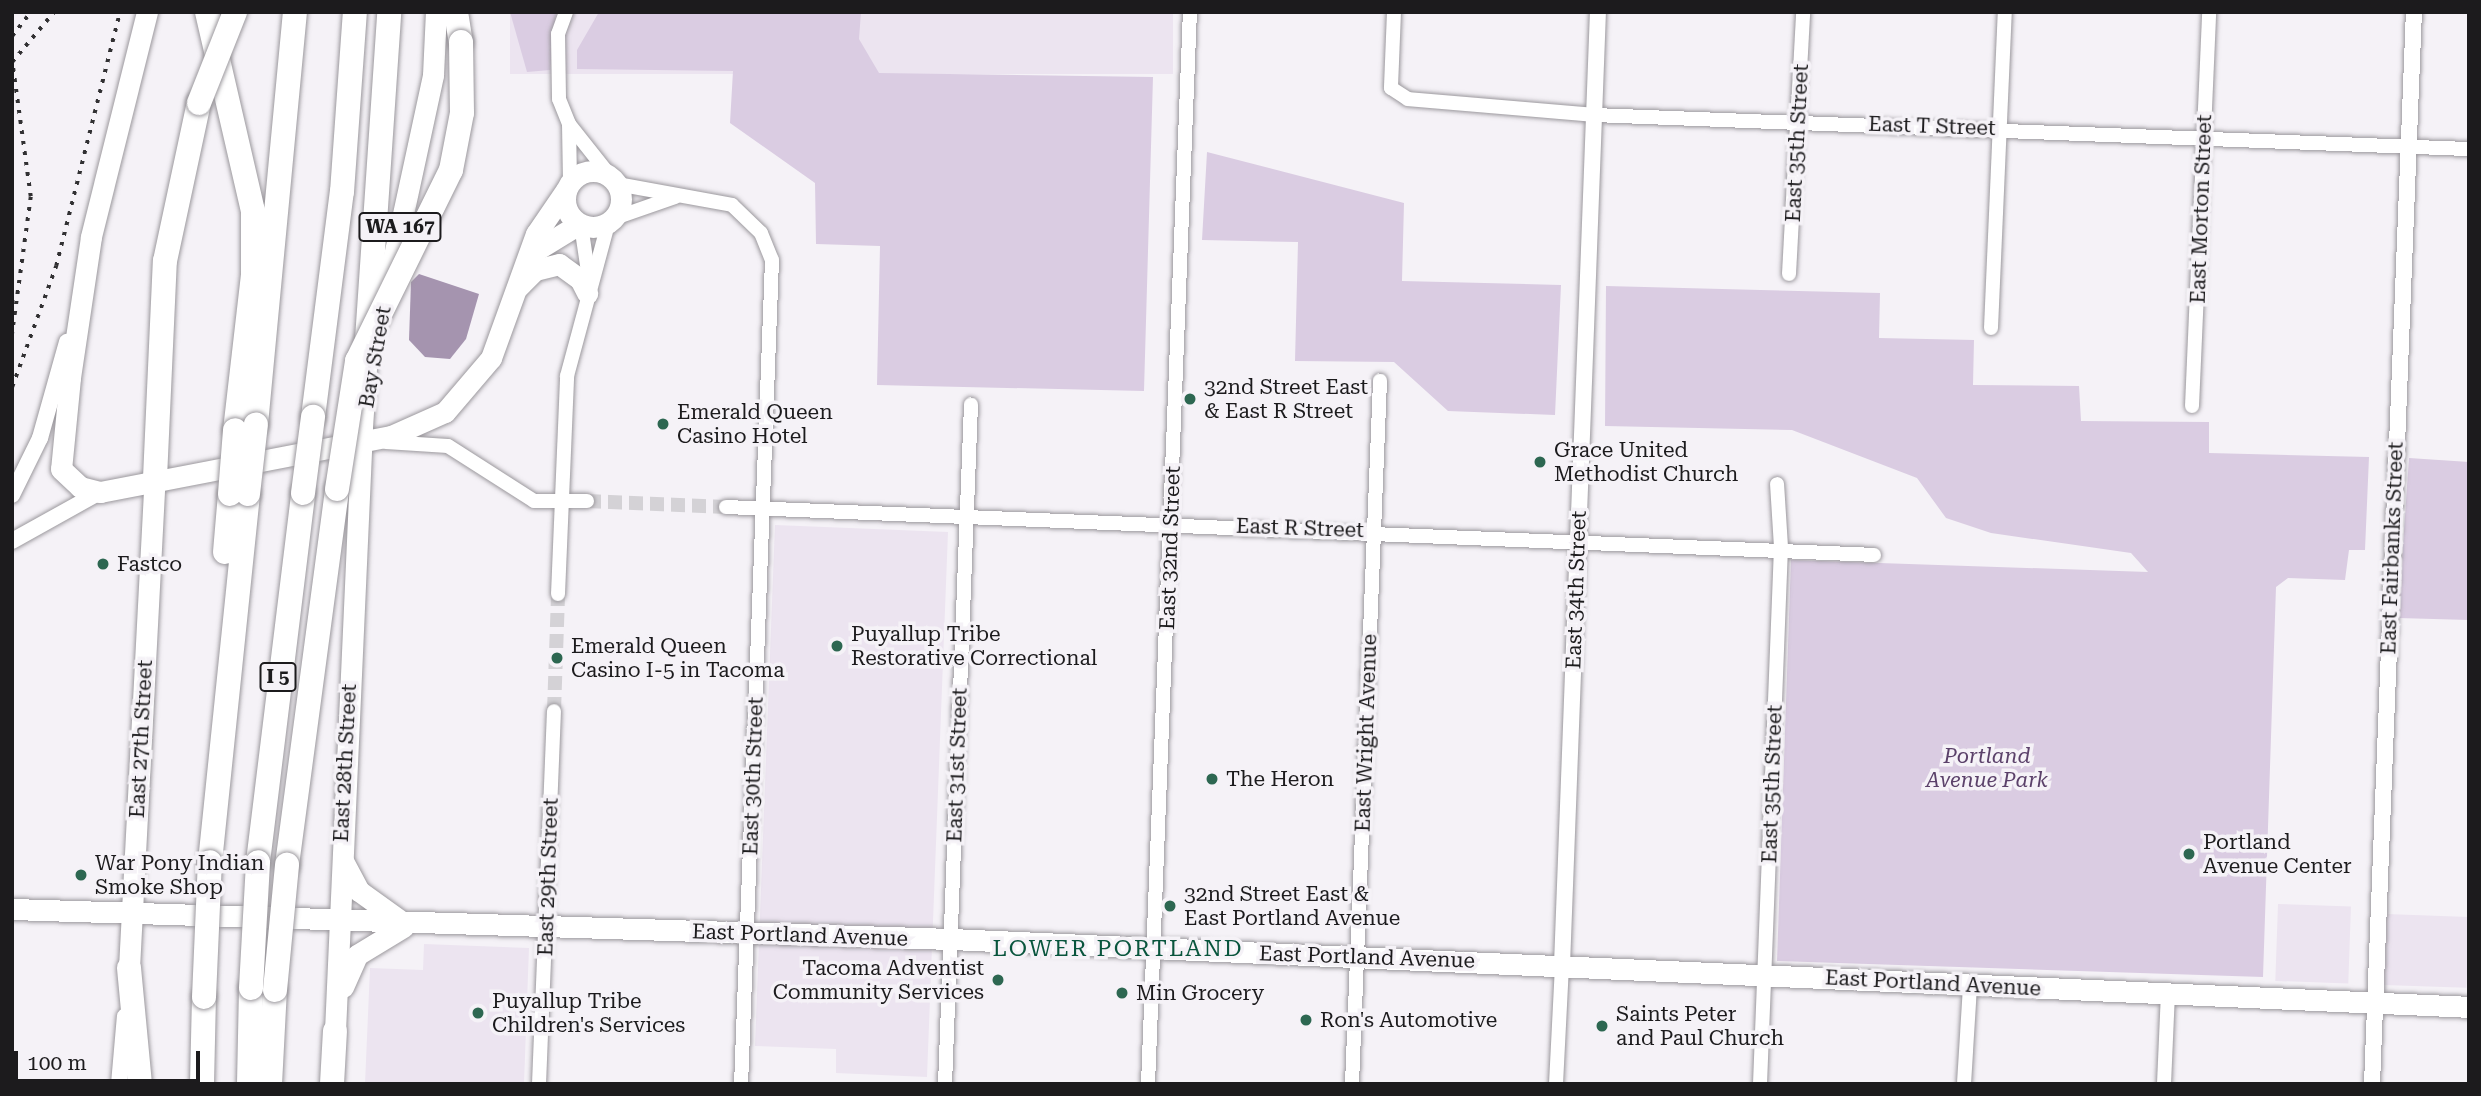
<!DOCTYPE html>
<html>
<head>
<meta charset="utf-8">
<style>
  body { margin:0 }
  #map { position:relative; width:2481px; height:1096px; overflow:hidden; background:#f5f2f7; font-family:"Roboto Serif",serif }
  div>[style] { position:absolute }
  .built>* { inset:0; background:#ece4f0; transform-origin:0 0 }
  .green>* { inset:0; background:#dacce2 }
  .water>* { inset:0; background:#a594af }
  .minor-tunnel>* { height:14px; margin-top:-7px; transform-origin:0; background:repeating-linear-gradient(90deg,#d4d2d6 0 14px,transparent 0 21px) }
  .roads { filter:drop-shadow(0 0 2px #9b989d) drop-shadow(0 0 2px #9b989d) }
  .minor>* { height:14px; margin:-7px; padding:0 7px; transform-origin:7px; border-radius:7px; background:#fff }
  .tertiary>* { height:16px; margin:-8px; padding:0 8px; transform-origin:8px; border-radius:8px; background:#fff }
  .primary>* { height:21px; margin:-10.5px; padding:0 10.5px; transform-origin:10.5px; border-radius:10.5px; background:#fff }
  .primary>.ring { margin:-10.5px; padding:0; box-sizing:content-box; background:none; border:21px solid #fff; border-radius:50% }
  .motorway>* { height:24px; margin:-12px; padding:0 12px; transform-origin:12px; border-radius:12px; background:#fff }
  .rail>* { height:3.5px; margin-top:-1.75px; transform-origin:0; background:repeating-linear-gradient(90deg,#323133 0 3.5px,transparent 0 10.5px) }
  .bridges { filter:drop-shadow(0 0 2px #9b989d) drop-shadow(0 0 2px #9b989d) }
  .motorway-bridge>* { height:24px; margin:-12px; padding:0 12px; transform-origin:12px; border-radius:12px; background:#fff }
  .dots>* { width:19px; height:19px; translate:-50% -50%; box-sizing:border-box; border:4px solid #f5f2f7; border-radius:50% }
  span { translate:-50% -50%; white-space:nowrap; text-align:center; line-height:1.15; -webkit-text-stroke:7px #f5f2f7; paint-order:stroke }
  .shield-label span { padding:2px 5px; background:#f5f2f7; border:2px solid; border-radius:5px; -webkit-text-stroke-width:0 }
  .shield-label { font-size:19px; color:#1c1b1d; font-weight:700 }
  .street-label { font-size:21px; color:#1c1b1d }
  .poi-label { font-size:21px; color:#1c1b1d }
  .left { translate:0 -50%; text-align:left }
  .right { translate:-100% -50%; text-align:right }
  .park-label { font-size:21px; color:#5b416a; font-style:italic }
  .neighbourhood-label { font-size:23px; color:#09553d; letter-spacing:2px }
  .frame { position:absolute; inset:0; border:14px solid #1c1b1d; pointer-events:none }
  .scale { position:absolute; left:14px; top:1051px; width:186px; height:32px; box-sizing:border-box; border:4px solid #1c1b1d; border-top:0; padding-left:9px; font-size:21px; line-height:24px; white-space:nowrap; color:#1c1b1d; -webkit-text-stroke:5px #f5f2f7; paint-order:stroke }
</style>
</head>
<body>
<div id="map">
  <div class="built">
    <div style="left:510px;top:12px;width:663px;height:62px"></div>
    <div style="clip-path:polygon(775px 525px,948px 532px,927px 1077px,836px 1073px,836px 1049px,755px 1046px)"></div>
    <div style="left:2278px;top:904px;width:73px;height:77px;rotate:2deg"></div>
    <div style="left:2386px;top:914px;width:83px;height:71px;rotate:2deg"></div>
    <div style="clip-path:polygon(424px 944px,529px 948px,524px 1084px,365px 1084px,370px 968px,423px 970px)"></div>
  </div>
  <div class="green">
    <div style="clip-path:polygon(510px 12px,556px 12px,550px 70px,527px 72px)"></div>
    <div style="clip-path:polygon(599px 12px,861px 12px,859px 39px,879px 73px,1153px 77px,1144px 391px,877px 385px,880px 246px,816px 244px,815px 183px,730px 123px,733px 71px,577px 69px,577px 50px)"></div>
    <div style="clip-path:polygon(1207px 152px,1404px 203px,1402px 281px,1561px 285px,1555px 415px,1448px 411px,1394px 362px,1295px 361px,1298px 242px,1202px 240px)"></div>
    <div style="clip-path:polygon(1606px 286px,1880px 293px,1879px 338px,1974px 340px,1973px 385px,2079px 386px,2081px 421px,2209px 422px,2209px 453px,2369px 457px,2365px 550px,2349px 550px,2345px 580px,2288px 578px,2276px 587px,2263px 977px,1777px 961px,1791px 560px,2148px 572px,2131px 553px,1991px 533px,1946px 518px,1917px 478px,1792px 430px,1605px 426px)"></div>
    <div style="clip-path:polygon(2409px 458px,2469px 462px,2469px 620px,2398px 618px)"></div>
  </div>
  <div class="water">
    <div style="clip-path:polygon(419px 274px,479px 294px,466px 339px,450px 359px,425px 357px,409px 340px,411px 282px)"></div>
  </div>
  <div class="minor-tunnel">
    <div style="left:587px;top:501px;width:139px;rotate:2.5deg"></div>
    <div style="left:554px;top:711px;width:117px;rotate:-88deg"></div>
  </div>
  <div class="roads">
    <div class="minor">
      <div style="left:566px;top:12px;width:23px;rotate:110deg"></div>
      <div style="left:558px;top:34px;width:65px;rotate:89.1deg"></div>
      <div style="left:559px;top:99px;width:27px;rotate:68deg"></div>
      <div style="left:569px;top:124px;width:68px;rotate:51.6deg"></div>
      <div style="left:1394px;top:12px;width:76px;rotate:92.3deg"></div>
      <div style="left:1391px;top:88px;width:20px;rotate:33deg"></div>
      <div style="left:1408px;top:99px;width:187px;rotate:4.9deg"></div>
      <div style="left:1594px;top:115px;width:876px;rotate:2.23deg"></div>
      <div style="left:569px;top:124px;width:58px;rotate:89deg"></div>
      <div style="left:617px;top:184px;width:117px;rotate:10.3deg"></div>
      <div style="left:732px;top:205px;width:40px;rotate:44deg"></div>
      <div style="left:761px;top:233px;width:29px;rotate:68deg"></div>
      <div style="left:772px;top:260px;width:825px;rotate:92.15deg"></div>
      <div style="left:615px;top:218px;width:64px;rotate:-19.3deg"></div>
      <div style="left:581px;top:225px;width:48px;rotate:81.5deg"></div>
      <div style="left:1789px;top:274px;width:262px;rotate:-86.9deg"></div>
      <div style="left:1991px;top:328px;width:316px;rotate:-87.5deg"></div>
      <div style="left:2192px;top:406px;width:394px;rotate:-87.5deg"></div>
      <div style="left:386px;top:442px;width:62px;rotate:3.7deg"></div>
      <div style="left:448px;top:446px;width:102px;rotate:32.6deg"></div>
      <div style="left:534px;top:501px;width:53px"></div>
      <div style="left:726px;top:507px;width:1149px;rotate:2.39deg"></div>
      <div style="left:558px;top:594px;width:218px;rotate:-87.6deg"></div>
      <div style="left:567px;top:376px;width:157px;rotate:-74.9deg"></div>
      <div style="left:539px;top:1084px;width:373px;rotate:-87.7deg"></div>
      <div style="left:945px;top:1084px;width:680px;rotate:-87.81deg"></div>
      <div style="left:1148px;top:1084px;width:1073px;rotate:-87.76deg"></div>
      <div style="left:1352px;top:1084px;width:704px;rotate:-87.72deg"></div>
      <div style="left:1556px;top:1084px;width:119px;rotate:-87.1deg"></div>
      <div style="left:1760px;top:1084px;width:537px;rotate:-87.76deg"></div>
      <div style="left:1781px;top:547px;width:63px;rotate:-93.6deg"></div>
      <div style="left:1964px;top:1084px;width:99px;rotate:-86.5deg"></div>
      <div style="left:2164px;top:1084px;width:90px;rotate:-87.5deg"></div>
    </div>
    <div class="tertiary">
      <div style="left:12px;top:495px;width:64px;rotate:-63.8deg"></div>
      <div style="left:40px;top:438px;width:100px;rotate:-74.3deg"></div>
      <div style="left:12px;top:541px;width:101px;rotate:-29.1deg"></div>
      <div style="left:1562px;top:965px;width:954px;rotate:-87.84deg"></div>
      <div style="left:119px;top:1084px;width:68px;rotate:-85deg"></div>
      <div style="left:2372px;top:1084px;width:1073px;rotate:-87.76deg"></div>
    </div>
    <div class="primary">
      <div style="left:147px;top:12px;width:232px;rotate:104deg"></div>
      <div style="left:91px;top:237px;width:143px;rotate:98.5deg"></div>
      <div style="left:70px;top:378px;width:91px;rotate:95.6deg"></div>
      <div style="left:61px;top:469px;width:26px;rotate:43deg"></div>
      <div style="left:80px;top:487px;width:21px;rotate:14deg"></div>
      <div style="left:100px;top:492px;width:296px;rotate:-10.9deg"></div>
      <div style="left:391px;top:436px;width:59px;rotate:-24deg"></div>
      <div style="left:445px;top:412px;width:71px;rotate:-49.6deg"></div>
      <div style="left:491px;top:358px;width:132px;rotate:-70.1deg"></div>
      <div style="left:536px;top:234px;width:53px;rotate:-55.7deg"></div>
      <div class="ring" style="left:565px;top:171px;width:35px;height:35px"></div>
      <div style="left:530px;top:254px;width:57px;rotate:-31.5deg"></div>
      <div style="left:518px;top:287px;width:24px;rotate:-45deg"></div>
      <div style="left:535px;top:270px;width:25px;rotate:-14deg"></div>
      <div style="left:559px;top:264px;width:26px;rotate:36deg"></div>
      <div style="left:580px;top:279px;width:16px;rotate:63deg"></div>
      <div style="left:387px;top:288px;width:218px;rotate:-77.8deg"></div>
      <div style="left:433px;top:75px;width:63px;rotate:-87.3deg"></div>
      <div style="left:343px;top:861px;width:34px;rotate:62deg"></div>
      <div style="left:359px;top:891px;width:57px;rotate:35.7deg"></div>
      <div style="left:12px;top:909px;width:939px;rotate:1.83deg"></div>
      <div style="left:951px;top:939px;width:1520px;rotate:2.56deg"></div>
      <div style="left:129px;top:968px;width:491px;rotate:-87deg"></div>
      <div style="left:343px;top:987px;width:35px;rotate:-66deg"></div>
      <div style="left:357px;top:955px;width:54px;rotate:-31.3deg"></div>
      <div style="left:335px;top:1031px;width:602px;rotate:-87.43deg"></div>
    </div>
    <div class="motorway">
      <div style="left:207px;top:12px;width:204px;rotate:77deg"></div>
      <div style="left:253px;top:211px;width:64px;rotate:90deg"></div>
      <div style="left:253px;top:275px;width:156px;rotate:96.6deg"></div>
      <div style="left:456px;top:12px;width:30px;rotate:81deg"></div>
      <div style="left:313px;top:417px;width:227px;rotate:-82.7deg"></div>
      <div style="left:342px;top:192px;width:180px;rotate:-85.9deg"></div>
      <div style="left:256px;top:424px;width:414px;rotate:-84.6deg"></div>
      <div style="left:360px;top:442px;width:431px;rotate:-86.1deg"></div>
      <div style="left:155px;top:478px;width:217px;rotate:-87.4deg"></div>
      <div style="left:165px;top:261px;width:162px;rotate:-77.9deg"></div>
      <div style="left:225px;top:552px;width:58px;rotate:-85.1deg"></div>
      <div style="left:210px;top:862px;width:370px;rotate:-84.1deg"></div>
      <div style="left:258px;top:862px;width:372px;rotate:-83deg"></div>
      <div style="left:287px;top:865px;width:379px;rotate:-82.4deg"></div>
      <div style="left:129px;top:968px;width:117px;rotate:84.6deg"></div>
      <div style="left:202px;top:1084px;width:87px;rotate:-88.7deg"></div>
      <div style="left:249px;top:1084px;width:96px;rotate:-88.8deg"></div>
      <div style="left:270px;top:1084px;width:94px;rotate:-87deg"></div>
      <div style="left:332px;top:1084px;width:53px;rotate:-86.8deg"></div>
    </div>
  </div>
  <div class="rail">
    <div style="left:12px;top:36px;width:31px;rotate:-52deg"></div>
    <div style="left:12px;top:58px;width:140px;rotate:82.2deg"></div>
    <div style="left:31px;top:197px;width:140px;rotate:97.8deg"></div>
    <div style="left:12px;top:62px;width:65px;rotate:-50deg"></div>
    <div style="left:12px;top:387px;width:129px;rotate:-70deg"></div>
    <div style="left:56px;top:266px;width:262px;rotate:-75.9deg"></div>
  </div>
  <div class="bridges">
    <div class="motorway-bridge">
      <div style="left:199px;top:103px;width:98px;rotate:-68.4deg"></div>
      <div style="left:337px;top:489px;width:130px;rotate:-81.1deg"></div>
      <div style="left:357px;top:361px;width:213px;rotate:-63.8deg"></div>
      <div style="left:451px;top:170px;width:58px;rotate:-79.1deg"></div>
      <div style="left:462px;top:113px;width:71px;rotate:-90.8deg"></div>
      <div style="left:303px;top:493px;width:77px;rotate:-82.5deg"></div>
      <div style="left:230px;top:494px;width:64px;rotate:-85.5deg"></div>
      <div style="left:248px;top:494px;width:70px;rotate:-83.5deg"></div>
      <div style="left:251px;top:988px;width:126px;rotate:-86.8deg"></div>
      <div style="left:275px;top:990px;width:126px;rotate:-84.5deg"></div>
      <div style="left:204px;top:997px;width:135px;rotate:-87.5deg"></div>
    </div>
  </div>
  <div class="dots">
    <div style="left:1190px;top:399px;background:#2d6751"></div>
    <div style="left:663px;top:424px;background:#2d6751"></div>
    <div style="left:1540px;top:462px;background:#2d6751"></div>
    <div style="left:103px;top:564px;background:#2d6751"></div>
    <div style="left:837px;top:646px;background:#2d6751"></div>
    <div style="left:557px;top:658px;background:#2d6751"></div>
    <div style="left:1212px;top:779px;background:#2d6751"></div>
    <div style="left:2189px;top:854px;background:#2d6751"></div>
    <div style="left:81px;top:875px;background:#2d6751"></div>
    <div style="left:1170px;top:906px;background:#2d6751"></div>
    <div style="left:998px;top:980px;background:#2d6751"></div>
    <div style="left:1122px;top:993px;background:#2d6751"></div>
    <div style="left:478px;top:1013px;background:#2d6751"></div>
    <div style="left:1306px;top:1020px;background:#2d6751"></div>
    <div style="left:1602px;top:1026px;background:#2d6751"></div>
  </div>
  <div class="shield-label">
    <span style="left:400px;top:227px">WA 167</span>
    <span style="left:278px;top:677px">I 5</span>
  </div>
  <div class="street-label">
    <span style="left:1932px;top:126px;rotate:2deg">East T Street</span>
    <span style="left:1797px;top:143px;rotate:-87deg">East 35th Street</span>
    <span style="left:2201px;top:209px;rotate:-88deg">East Morton Street</span>
    <span style="left:375px;top:357px;rotate:-80deg">Bay Street</span>
    <span style="left:1300px;top:528px;rotate:2deg">East R Street</span>
    <span style="left:1170px;top:548px;rotate:-88deg">East 32nd Street</span>
    <span style="left:2392px;top:548px;rotate:-88deg">East Fairbanks Street</span>
    <span style="left:1576px;top:590px;rotate:-88deg">East 34th Street</span>
    <span style="left:1366px;top:733px;rotate:-88deg">East Wright Avenue</span>
    <span style="left:141px;top:739px;rotate:-87deg">East 27th Street</span>
    <span style="left:345px;top:763px;rotate:-87deg">East 28th Street</span>
    <span style="left:957px;top:765px;rotate:-88deg">East 31st Street</span>
    <span style="left:753px;top:776px;rotate:-88deg">East 30th Street</span>
    <span style="left:1772px;top:784px;rotate:-88deg">East 35th Street</span>
    <span style="left:548px;top:877px;rotate:-88deg">East 29th Street</span>
    <span style="left:800px;top:935px;rotate:2deg">East Portland Avenue</span>
    <span style="left:1367px;top:957px;rotate:2deg">East Portland Avenue</span>
    <span style="left:1933px;top:983px;rotate:3deg">East Portland Avenue</span>
  </div>
  <div class="poi-label">
    <span class="left" style="left:1204px;top:399px">32nd Street East<br>&amp; East R Street</span>
    <span class="left" style="left:677px;top:424px">Emerald Queen<br>Casino Hotel</span>
    <span class="left" style="left:1554px;top:462px">Grace United<br>Methodist Church</span>
    <span class="left" style="left:117px;top:564px">Fastco</span>
    <span class="left" style="left:851px;top:646px">Puyallup Tribe<br>Restorative Correctional</span>
    <span class="left" style="left:571px;top:658px">Emerald Queen<br>Casino I-5 in Tacoma</span>
    <span class="left" style="left:1226px;top:779px">The Heron</span>
    <span class="left" style="left:2203px;top:854px">Portland<br>Avenue Center</span>
    <span class="left" style="left:95px;top:875px">War Pony Indian<br>Smoke Shop</span>
    <span class="left" style="left:1184px;top:906px">32nd Street East &amp;<br>East Portland Avenue</span>
    <span class="right" style="left:984px;top:980px">Tacoma Adventist<br>Community Services</span>
    <span class="left" style="left:1136px;top:993px">Min Grocery</span>
    <span class="left" style="left:492px;top:1013px">Puyallup Tribe<br>Children's Services</span>
    <span class="left" style="left:1616px;top:1026px">Saints Peter<br>and Paul Church</span>
    <span class="left" style="left:1320px;top:1020px">Ron's Automotive</span>
  </div>
  <div class="park-label">
    <span style="left:1987px;top:768px">Portland<br>Avenue Park</span>
  </div>
  <div class="neighbourhood-label">
    <span style="left:1118px;top:949px">LOWER PORTLAND</span>
  </div>
  <div class="frame"></div>
  <div class="scale">100 m</div>
</div>
</body>
</html>
